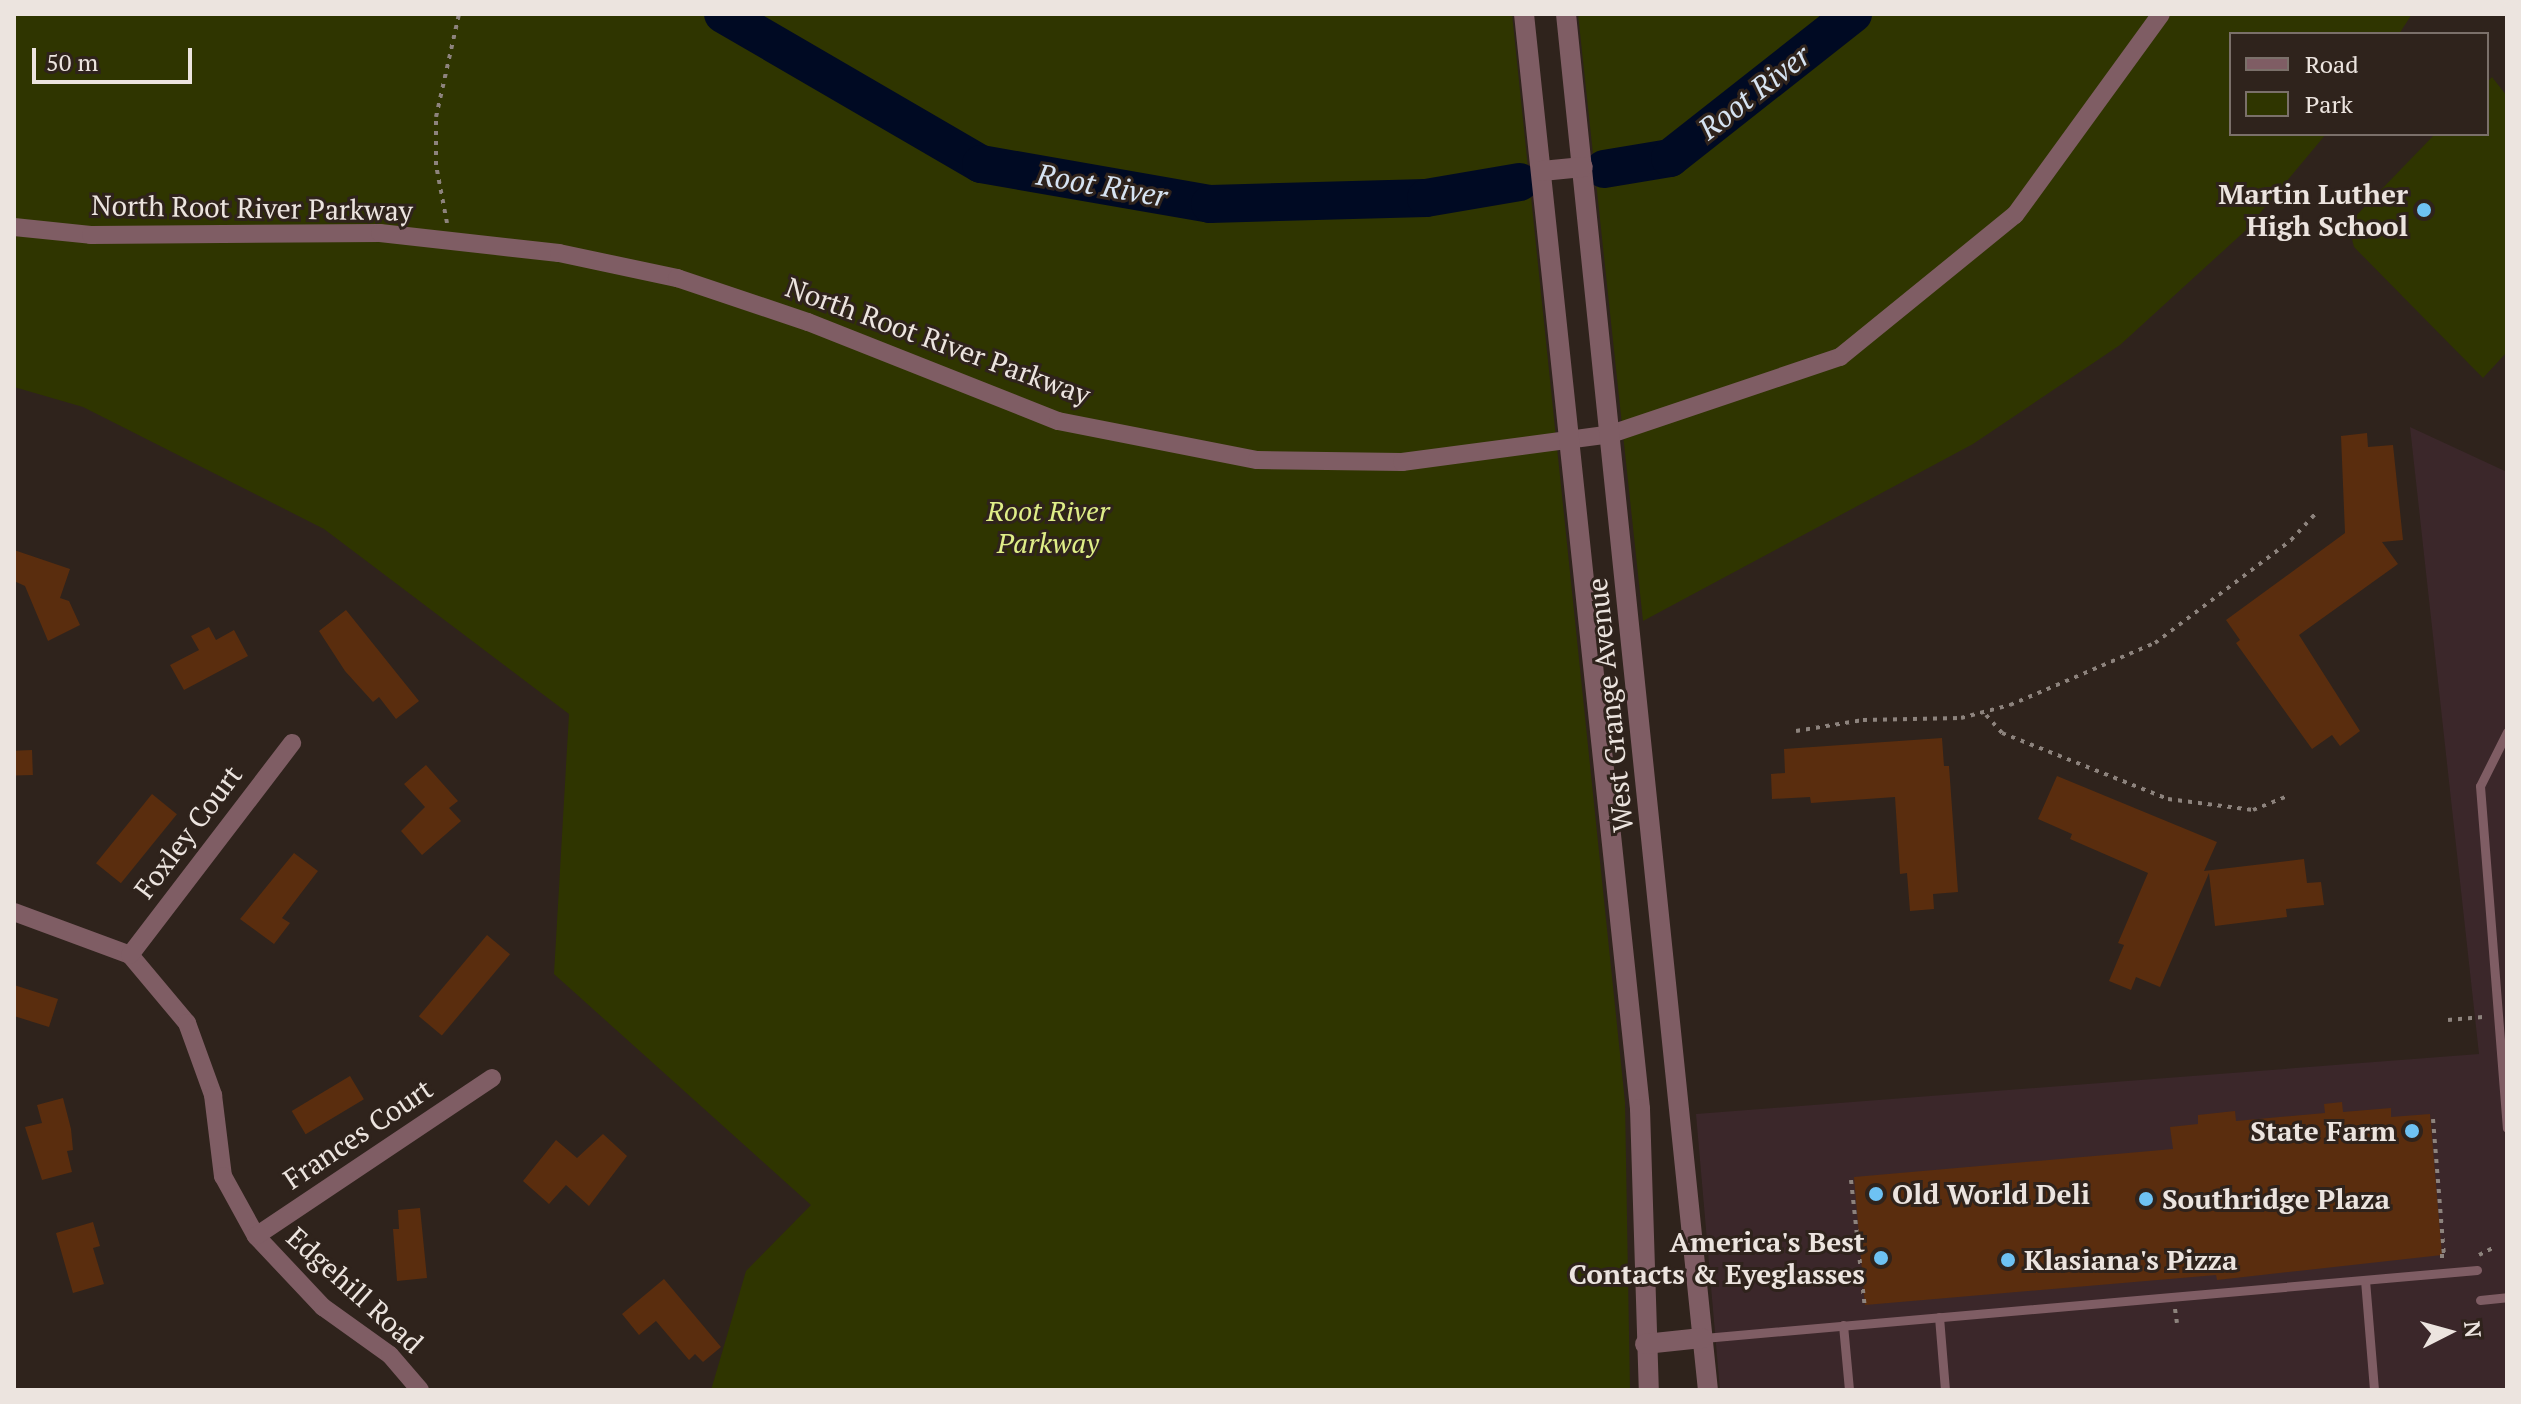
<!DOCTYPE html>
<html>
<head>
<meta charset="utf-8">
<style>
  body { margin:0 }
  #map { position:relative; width:2521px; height:1404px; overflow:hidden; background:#2f231c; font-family:"PT Serif",serif }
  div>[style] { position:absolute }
  .commercial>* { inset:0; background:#3b272a }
  .green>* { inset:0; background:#2f3500 }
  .river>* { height:38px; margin:-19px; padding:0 19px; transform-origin:19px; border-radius:19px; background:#000a23 }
  .building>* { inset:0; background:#5a2d0e; transform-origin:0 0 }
  .path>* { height:4px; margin-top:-2px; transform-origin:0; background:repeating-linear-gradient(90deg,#8d837d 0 4px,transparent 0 10px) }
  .service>* { height:9px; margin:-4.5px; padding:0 4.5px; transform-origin:4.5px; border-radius:4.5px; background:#7f5d64 }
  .minor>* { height:18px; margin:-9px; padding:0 9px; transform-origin:9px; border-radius:9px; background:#7f5d64 }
  .tertiary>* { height:20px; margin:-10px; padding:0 10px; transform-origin:10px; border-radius:10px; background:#7f5d64 }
  .dots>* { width:22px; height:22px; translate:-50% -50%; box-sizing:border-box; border:4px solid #2f231c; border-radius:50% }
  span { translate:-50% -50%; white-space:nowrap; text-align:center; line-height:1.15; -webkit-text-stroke:6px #2f231c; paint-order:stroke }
  .poi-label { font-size:28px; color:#ece4df; font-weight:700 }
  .right { translate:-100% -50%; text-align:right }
  .left { translate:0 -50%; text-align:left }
  .street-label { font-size:28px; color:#ece4df }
  .park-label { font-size:28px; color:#dfee87; font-style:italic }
  .water-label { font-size:30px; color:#d6e3f2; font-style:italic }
  .frame { position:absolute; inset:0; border:16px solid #ece4df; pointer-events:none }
  .legend { position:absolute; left:2229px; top:32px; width:260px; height:104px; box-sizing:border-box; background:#2f231c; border:2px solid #7b706a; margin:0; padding:10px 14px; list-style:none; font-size:24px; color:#ece4df }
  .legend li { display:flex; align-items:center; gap:16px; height:40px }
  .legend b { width:40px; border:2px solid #7b706a }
  .north { position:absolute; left:2409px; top:1292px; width:80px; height:80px; -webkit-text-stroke:6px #2f231c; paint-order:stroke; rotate:84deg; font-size:22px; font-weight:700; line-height:32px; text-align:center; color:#ece4df }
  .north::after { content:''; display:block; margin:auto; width:28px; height:36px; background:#ece4df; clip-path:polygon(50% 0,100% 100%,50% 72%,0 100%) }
  .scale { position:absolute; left:32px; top:48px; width:160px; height:36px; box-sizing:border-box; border:4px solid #ece4df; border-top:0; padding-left:10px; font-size:24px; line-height:28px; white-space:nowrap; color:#ece4df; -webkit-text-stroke:6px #2f231c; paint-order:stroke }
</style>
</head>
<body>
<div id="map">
  <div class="commercial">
    <div style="clip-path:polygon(2410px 427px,2507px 472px,2507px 1390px,1720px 1390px,1696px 1114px,2479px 1054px)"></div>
  </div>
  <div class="green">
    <div style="clip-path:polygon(14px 14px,1512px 14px,1625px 1102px,1630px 1390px,711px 1390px,746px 1271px,811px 1205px,554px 974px,569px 714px,324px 529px,83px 407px,14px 387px)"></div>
    <div style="clip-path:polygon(1578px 14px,2412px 14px,2399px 34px,2231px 34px,2231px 134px,2326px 134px,2245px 231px,2120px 345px,1973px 444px,1643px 621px)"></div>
    <div style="clip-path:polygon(2492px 77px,2507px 96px,2507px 352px,2483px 378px,2354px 247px,2348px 224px,2435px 134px,2487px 134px,2487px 82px)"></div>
  </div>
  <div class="river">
    <div style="left:723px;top:14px;width:298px;rotate:30.2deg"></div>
    <div style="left:981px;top:164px;width:232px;rotate:9.9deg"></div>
    <div style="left:1210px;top:204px;width:216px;rotate:-1.6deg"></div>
    <div style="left:1426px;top:198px;width:95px;rotate:-9.7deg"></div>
    <div style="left:1604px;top:169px;width:67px;rotate:-9.5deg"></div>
    <div style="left:1670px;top:158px;width:233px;rotate:-38.2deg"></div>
  </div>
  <div class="building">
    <div style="clip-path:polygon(2367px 433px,2368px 447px,2393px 445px,2403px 540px,2382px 542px,2398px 564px,2299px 635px,2360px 731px,2340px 746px,2332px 735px,2312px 749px,2236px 643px,2240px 640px,2226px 620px,2345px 533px,2341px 436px)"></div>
    <div style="clip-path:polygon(14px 550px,70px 569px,60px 598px,69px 601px,80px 625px,48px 641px,25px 586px,14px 581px)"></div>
    <div style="clip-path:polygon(346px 610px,419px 701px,396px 719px,379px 697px,373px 702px,345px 671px,319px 631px)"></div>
    <div style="clip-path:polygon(209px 627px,216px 640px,234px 630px,248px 656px,184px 690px,170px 665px,199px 650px,191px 636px)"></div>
    <div style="clip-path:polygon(1942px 738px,1944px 766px,1949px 766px,1958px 892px,1933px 894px,1934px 909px,1910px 911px,1907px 873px,1900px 874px,1895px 797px,1811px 803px,1810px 797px,1772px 799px,1771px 774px,1785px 773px,1784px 749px)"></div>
    <div style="left:32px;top:750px;width:25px;height:18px;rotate:88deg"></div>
    <div style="clip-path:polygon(426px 765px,458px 801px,449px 808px,461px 821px,422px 855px,401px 831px,425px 807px,404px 784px)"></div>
    <div style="clip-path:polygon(2057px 776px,2217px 842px,2204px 871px,2304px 859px,2307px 883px,2321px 882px,2324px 905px,2286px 909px,2287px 917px,2215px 926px,2209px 873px,2160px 987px,2136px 977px,2131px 990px,2109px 981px,2124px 945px,2118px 943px,2148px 873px,2070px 839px,2072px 834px,2038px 819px)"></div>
    <div style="left:152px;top:794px;width:32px;height:89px;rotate:39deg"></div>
    <div style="clip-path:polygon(294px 853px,318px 871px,282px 918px,290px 923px,274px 944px,240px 919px)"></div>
    <div style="left:487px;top:935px;width:30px;height:106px;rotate:40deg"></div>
    <div style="clip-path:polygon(14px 985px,58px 999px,49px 1027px,14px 1016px)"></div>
    <div style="left:350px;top:1076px;width:27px;height:68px;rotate:59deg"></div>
    <div style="clip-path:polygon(63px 1098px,71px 1129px,73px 1150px,67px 1151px,72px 1172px,42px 1180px,25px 1127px,42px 1123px,37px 1105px)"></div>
    <div style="clip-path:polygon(2342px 1102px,2343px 1112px,2391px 1108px,2391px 1117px,2430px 1114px,2442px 1255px,2217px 1280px,2216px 1275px,1865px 1305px,1854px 1177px,2173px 1149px,2170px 1127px,2198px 1124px,2198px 1115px,2235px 1111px,2236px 1121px,2325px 1113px,2324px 1104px)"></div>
    <div style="clip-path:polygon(603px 1134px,627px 1156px,589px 1206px,566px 1185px,549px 1204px,523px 1181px,556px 1140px,577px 1158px)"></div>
    <div style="clip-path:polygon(420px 1208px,427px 1278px,397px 1281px,393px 1229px,399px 1229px,398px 1210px)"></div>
    <div style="clip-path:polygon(93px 1222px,100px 1246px,93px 1248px,104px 1284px,73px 1293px,56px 1233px)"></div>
    <div style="clip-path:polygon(664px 1279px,721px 1347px,703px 1362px,695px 1354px,689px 1360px,656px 1321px,639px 1335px,622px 1314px)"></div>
  </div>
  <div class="path">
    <div style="left:447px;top:223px;width:59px;rotate:-100.7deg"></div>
    <div style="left:436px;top:165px;width:48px;rotate:-90deg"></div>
    <div style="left:436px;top:117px;width:106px;rotate:-77.4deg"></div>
    <div style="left:1986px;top:715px;width:24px;rotate:48deg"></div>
    <div style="left:2002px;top:733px;width:179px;rotate:21.7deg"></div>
    <div style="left:2168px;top:799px;width:86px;rotate:7.4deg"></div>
    <div style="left:2253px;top:810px;width:38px;rotate:-22deg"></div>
    <div style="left:1796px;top:731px;width:68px;rotate:-9.3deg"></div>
    <div style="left:1863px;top:720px;width:98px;rotate:-1.2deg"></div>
    <div style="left:1961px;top:718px;width:51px;rotate:-14.9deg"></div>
    <div style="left:2010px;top:705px;width:158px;rotate:-23.2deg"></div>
    <div style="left:2155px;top:643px;width:171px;rotate:-37.1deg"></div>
    <div style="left:2291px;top:540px;width:37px;rotate:-47deg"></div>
    <div style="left:2448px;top:1020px;width:38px;rotate:-5deg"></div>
    <div style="left:2433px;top:1119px;width:137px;rotate:85.4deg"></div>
    <div style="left:2444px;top:1256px;width:4px;rotate:180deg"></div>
    <div style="left:1851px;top:1180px;width:129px;rotate:83.8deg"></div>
    <div style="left:2479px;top:1255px;width:16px;rotate:-27deg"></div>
    <div style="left:2175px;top:1309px;width:14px;rotate:82deg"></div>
  </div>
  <div class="service">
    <div style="left:2507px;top:732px;width:60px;rotate:116.6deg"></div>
    <div style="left:2480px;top:786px;width:343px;rotate:85.5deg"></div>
    <div style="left:2365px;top:1280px;width:110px;rotate:85.3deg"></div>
    <div style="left:2480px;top:1300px;width:27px;rotate:-6deg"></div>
    <div style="left:1939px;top:1317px;width:73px;rotate:85.3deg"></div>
    <div style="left:1843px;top:1325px;width:65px;rotate:84.7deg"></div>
    <div style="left:1704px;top:1338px;width:776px;rotate:-5.03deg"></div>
  </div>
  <div class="minor">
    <div style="left:14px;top:227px;width:77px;rotate:5.9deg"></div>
    <div style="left:91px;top:235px;width:289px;rotate:-0.4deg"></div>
    <div style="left:380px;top:233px;width:180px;rotate:6.4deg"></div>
    <div style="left:559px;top:253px;width:121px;rotate:12deg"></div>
    <div style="left:677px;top:278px;width:138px;rotate:18.6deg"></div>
    <div style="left:808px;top:322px;width:269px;rotate:21.6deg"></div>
    <div style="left:1058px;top:421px;width:203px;rotate:11.1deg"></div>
    <div style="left:1257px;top:460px;width:145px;rotate:0.8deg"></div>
    <div style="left:1402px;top:462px;width:211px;rotate:-7.6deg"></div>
    <div style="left:1611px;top:434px;width:242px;rotate:-18.6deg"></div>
    <div style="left:1840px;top:357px;width:225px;rotate:-39.1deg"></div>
    <div style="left:2015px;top:215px;width:248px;rotate:-54deg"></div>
    <div style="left:14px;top:912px;width:124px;rotate:20.3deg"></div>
    <div style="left:130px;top:955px;width:89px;rotate:50deg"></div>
    <div style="left:187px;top:1023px;width:77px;rotate:70.1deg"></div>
    <div style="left:213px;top:1095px;width:82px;rotate:83deg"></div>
    <div style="left:223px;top:1176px;width:68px;rotate:61.2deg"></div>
    <div style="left:256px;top:1236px;width:98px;rotate:46.7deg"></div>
    <div style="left:323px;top:1307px;width:82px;rotate:35.6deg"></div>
    <div style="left:390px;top:1355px;width:46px;rotate:49.4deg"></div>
    <div style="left:130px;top:955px;width:267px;rotate:-52.6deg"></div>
    <div style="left:256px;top:1236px;width:284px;rotate:-33.8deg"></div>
  </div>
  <div class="tertiary">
    <div style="left:1524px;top:14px;width:1101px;rotate:83.95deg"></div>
    <div style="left:1640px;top:1109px;width:281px;rotate:88.2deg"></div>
    <div style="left:1566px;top:14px;width:1383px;rotate:84.11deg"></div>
    <div style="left:1542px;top:171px;width:41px;rotate:-5.6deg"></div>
    <div style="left:1645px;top:1344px;width:57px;rotate:-6deg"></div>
  </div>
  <div class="dots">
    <div style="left:2424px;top:210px;background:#6ec2f3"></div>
    <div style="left:2412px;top:1131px;background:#6ec2f3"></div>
    <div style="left:1876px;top:1194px;background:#6ec2f3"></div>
    <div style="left:2146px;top:1199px;background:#6ec2f3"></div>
    <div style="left:1881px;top:1258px;background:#6ec2f3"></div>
    <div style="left:2008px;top:1260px;background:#6ec2f3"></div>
  </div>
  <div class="poi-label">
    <span class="right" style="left:2408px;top:210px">Martin Luther<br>High School</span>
    <span class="right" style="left:2396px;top:1131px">State Farm</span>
    <span class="left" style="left:1892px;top:1194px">Old World Deli</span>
    <span class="left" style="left:2162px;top:1199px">Southridge Plaza</span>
    <span class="right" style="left:1865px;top:1258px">America's Best<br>Contacts &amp; Eyeglasses</span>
    <span class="left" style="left:2024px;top:1260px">Klasiana's Pizza</span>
  </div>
  <div class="street-label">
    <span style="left:252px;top:208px;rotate:1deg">North Root River Parkway</span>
    <span style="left:938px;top:341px;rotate:20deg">North Root River Parkway</span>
    <span style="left:1610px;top:705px;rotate:-96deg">West Grange Avenue</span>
    <span style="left:188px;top:832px;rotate:-53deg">Foxley Court</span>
    <span style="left:358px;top:1134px;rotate:-34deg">Frances Court</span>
    <span style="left:355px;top:1290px;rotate:42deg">Edgehill Road</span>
  </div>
  <div class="park-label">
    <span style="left:1048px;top:527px">Root River<br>Parkway</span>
  </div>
  <div class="water-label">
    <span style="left:1754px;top:92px;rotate:-38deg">Root River</span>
    <span style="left:1102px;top:185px;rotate:10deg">Root River</span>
  </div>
  <div class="frame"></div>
  <ul class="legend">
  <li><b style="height:10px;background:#7f5d64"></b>Road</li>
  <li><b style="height:22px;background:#2f3500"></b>Park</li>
  </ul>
  <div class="north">N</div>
  <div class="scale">50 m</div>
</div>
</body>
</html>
